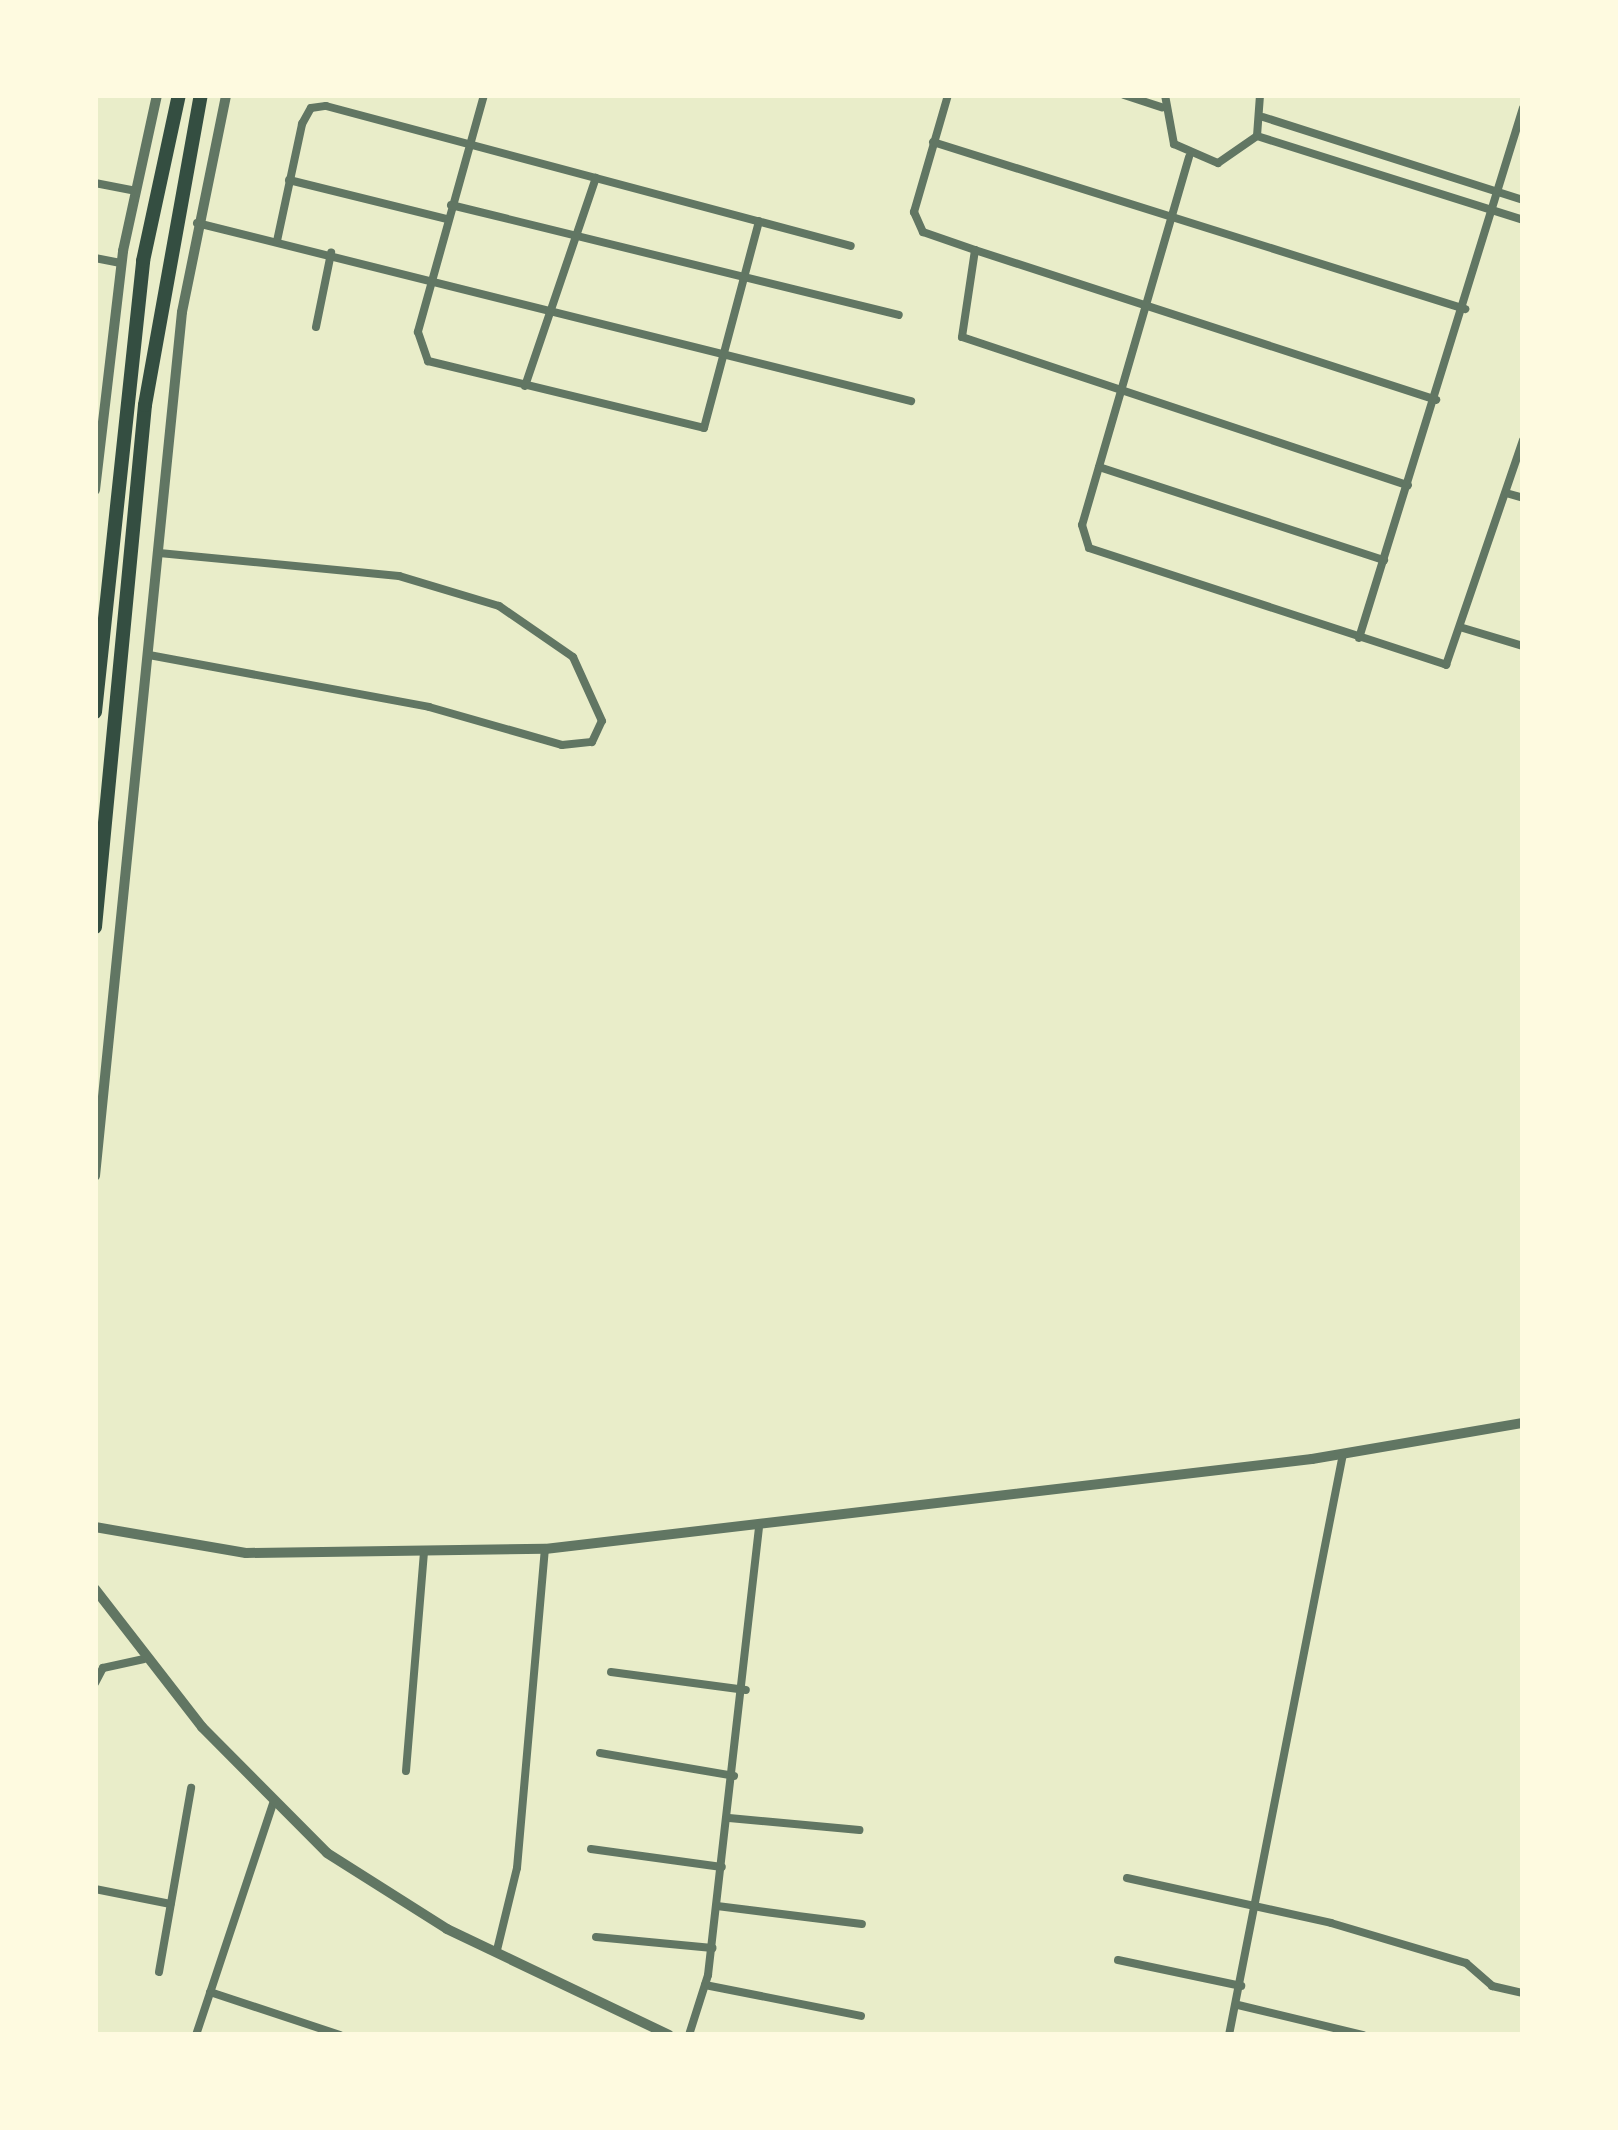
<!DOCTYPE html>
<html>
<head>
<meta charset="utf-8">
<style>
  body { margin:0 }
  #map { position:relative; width:1618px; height:2130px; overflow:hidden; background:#e9edc9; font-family:"Roboto Condensed",sans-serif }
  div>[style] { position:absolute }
  .minor>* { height:8px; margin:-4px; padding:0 4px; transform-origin:4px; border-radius:4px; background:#617663 }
  .tertiary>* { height:10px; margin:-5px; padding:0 5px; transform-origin:5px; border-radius:5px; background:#617663 }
  .trunk>* { height:14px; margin:-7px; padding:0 7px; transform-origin:7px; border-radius:7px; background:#344e41 }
  span { translate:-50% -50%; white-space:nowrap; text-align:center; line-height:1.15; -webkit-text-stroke:10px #fefae0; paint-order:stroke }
  .frame { position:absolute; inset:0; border:98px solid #fefae0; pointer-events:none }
</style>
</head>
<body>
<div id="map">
  <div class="minor">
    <div style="left:484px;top:95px;width:246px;rotate:105.6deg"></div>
    <div style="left:418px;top:332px;width:31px;rotate:71deg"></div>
    <div style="left:428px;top:361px;width:284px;rotate:13.6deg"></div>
    <div style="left:704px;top:428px;width:214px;rotate:-75.1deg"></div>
    <div style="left:948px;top:95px;width:122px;rotate:106.2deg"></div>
    <div style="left:914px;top:212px;width:22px;rotate:66deg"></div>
    <div style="left:923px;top:232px;width:55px;rotate:19.1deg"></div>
    <div style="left:975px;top:250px;width:88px;rotate:98.5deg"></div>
    <div style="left:962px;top:337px;width:470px;rotate:18.4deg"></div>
    <div style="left:1124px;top:95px;width:40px;rotate:18deg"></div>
    <div style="left:1165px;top:95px;width:50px;rotate:79.6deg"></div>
    <div style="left:1174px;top:144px;width:48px;rotate:23.4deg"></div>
    <div style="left:1218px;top:163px;width:47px;rotate:-34.7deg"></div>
    <div style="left:1257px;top:136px;width:41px;rotate:-85.8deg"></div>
    <div style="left:1263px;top:117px;width:273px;rotate:17.7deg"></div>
    <div style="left:1257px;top:136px;width:279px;rotate:17.5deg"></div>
    <div style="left:933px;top:142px;width:558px;rotate:17.43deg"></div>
    <div style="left:1189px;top:157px;width:383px;rotate:106.2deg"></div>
    <div style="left:1082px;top:525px;width:24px;rotate:73deg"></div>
    <div style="left:1089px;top:548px;width:376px;rotate:18.1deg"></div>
    <div style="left:1446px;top:665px;width:238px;rotate:-71.1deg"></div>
    <div style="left:289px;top:180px;width:163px;rotate:13.9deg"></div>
    <div style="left:95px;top:183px;width:42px;rotate:11deg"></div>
    <div style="left:451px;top:205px;width:461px;rotate:13.8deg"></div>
    <div style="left:197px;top:223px;width:736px;rotate:14deg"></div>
    <div style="left:277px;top:241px;width:120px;rotate:-77.9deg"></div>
    <div style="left:302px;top:124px;width:18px;rotate:-61deg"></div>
    <div style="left:311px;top:108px;width:15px;rotate:-8deg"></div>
    <div style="left:326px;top:106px;width:543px;rotate:14.93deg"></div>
    <div style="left:975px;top:250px;width:485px;rotate:18deg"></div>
    <div style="left:95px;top:258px;width:26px;rotate:11deg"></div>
    <div style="left:316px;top:327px;width:76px;rotate:-78.5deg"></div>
    <div style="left:525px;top:386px;width:220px;rotate:-71.2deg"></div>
    <div style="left:1099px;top:467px;width:300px;rotate:18.1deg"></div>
    <div style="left:1506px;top:493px;width:18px;rotate:16deg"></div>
    <div style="left:1463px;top:628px;width:63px;rotate:16.7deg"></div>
    <div style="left:1359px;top:638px;width:555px;rotate:-72.81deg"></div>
    <div style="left:149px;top:655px;width:285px;rotate:10.5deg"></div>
    <div style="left:429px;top:707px;width:138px;rotate:15.9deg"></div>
    <div style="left:562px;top:745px;width:30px;rotate:-6deg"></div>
    <div style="left:592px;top:742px;width:23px;rotate:-65deg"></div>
    <div style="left:602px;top:721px;width:70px;rotate:-114.4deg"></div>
    <div style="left:573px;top:657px;width:90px;rotate:-145.4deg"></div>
    <div style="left:499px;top:606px;width:104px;rotate:-163.3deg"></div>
    <div style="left:399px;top:576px;width:241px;rotate:-174.5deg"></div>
    <div style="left:611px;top:1672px;width:136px;rotate:7.6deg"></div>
    <div style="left:95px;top:1683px;width:17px;rotate:-62deg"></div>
    <div style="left:103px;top:1668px;width:42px;rotate:-12.4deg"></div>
    <div style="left:600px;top:1753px;width:136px;rotate:9.7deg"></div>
    <div style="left:406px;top:1771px;width:220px;rotate:-85.3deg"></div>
    <div style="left:729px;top:1818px;width:131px;rotate:5.3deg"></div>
    <div style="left:591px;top:1849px;width:132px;rotate:7.8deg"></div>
    <div style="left:1127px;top:1878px;width:209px;rotate:12.4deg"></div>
    <div style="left:1331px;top:1923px;width:141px;rotate:16.5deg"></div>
    <div style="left:1466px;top:1963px;width:35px;rotate:41deg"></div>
    <div style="left:1492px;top:1986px;width:32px;rotate:13deg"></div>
    <div style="left:95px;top:1889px;width:77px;rotate:11.2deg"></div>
    <div style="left:717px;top:1906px;width:146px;rotate:7.1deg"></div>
    <div style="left:596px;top:1937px;width:117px;rotate:5.4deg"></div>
    <div style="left:497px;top:1950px;width:84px;rotate:-76.3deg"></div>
    <div style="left:517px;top:1868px;width:320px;rotate:-85deg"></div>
    <div style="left:1118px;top:1960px;width:126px;rotate:11.9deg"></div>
    <div style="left:159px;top:1972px;width:187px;rotate:-80.1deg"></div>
    <div style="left:705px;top:1985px;width:159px;rotate:11.2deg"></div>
    <div style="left:210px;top:1992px;width:137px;rotate:18.3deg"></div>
    <div style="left:1238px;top:2005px;width:129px;rotate:13.5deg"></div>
    <div style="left:196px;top:2035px;width:244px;rotate:-71.6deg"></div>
    <div style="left:689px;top:2035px;width:63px;rotate:-72.4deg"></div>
    <div style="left:708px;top:1975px;width:449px;rotate:-83.5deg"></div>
    <div style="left:1229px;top:2035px;width:592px;rotate:-78.9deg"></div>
  </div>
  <div class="tertiary">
    <div style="left:95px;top:490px;width:241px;rotate:-83.3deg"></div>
    <div style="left:123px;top:251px;width:160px;rotate:-77.7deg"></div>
    <div style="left:95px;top:1176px;width:868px;rotate:-84.25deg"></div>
    <div style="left:182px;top:312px;width:221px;rotate:-78.5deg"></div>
    <div style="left:95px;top:1527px;width:153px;rotate:9.8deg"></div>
    <div style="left:246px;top:1553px;width:299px;rotate:-0.8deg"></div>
    <div style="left:545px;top:1549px;width:772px;rotate:-6.69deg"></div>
    <div style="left:1312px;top:1459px;width:214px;rotate:-9.7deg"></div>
    <div style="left:95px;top:1589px;width:175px;rotate:52.2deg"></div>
    <div style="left:202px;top:1727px;width:177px;rotate:45.2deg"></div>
    <div style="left:327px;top:1853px;width:142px;rotate:32.3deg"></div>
    <div style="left:447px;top:1929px;width:246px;rotate:25.5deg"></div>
  </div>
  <div class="trunk">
    <div style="left:95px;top:712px;width:454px;rotate:-83.9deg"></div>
    <div style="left:143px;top:261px;width:170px;rotate:-77.8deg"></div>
    <div style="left:95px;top:927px;width:524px;rotate:-84.53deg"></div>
    <div style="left:145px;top:405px;width:315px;rotate:-79.8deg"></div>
  </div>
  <div class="frame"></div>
</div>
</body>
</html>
